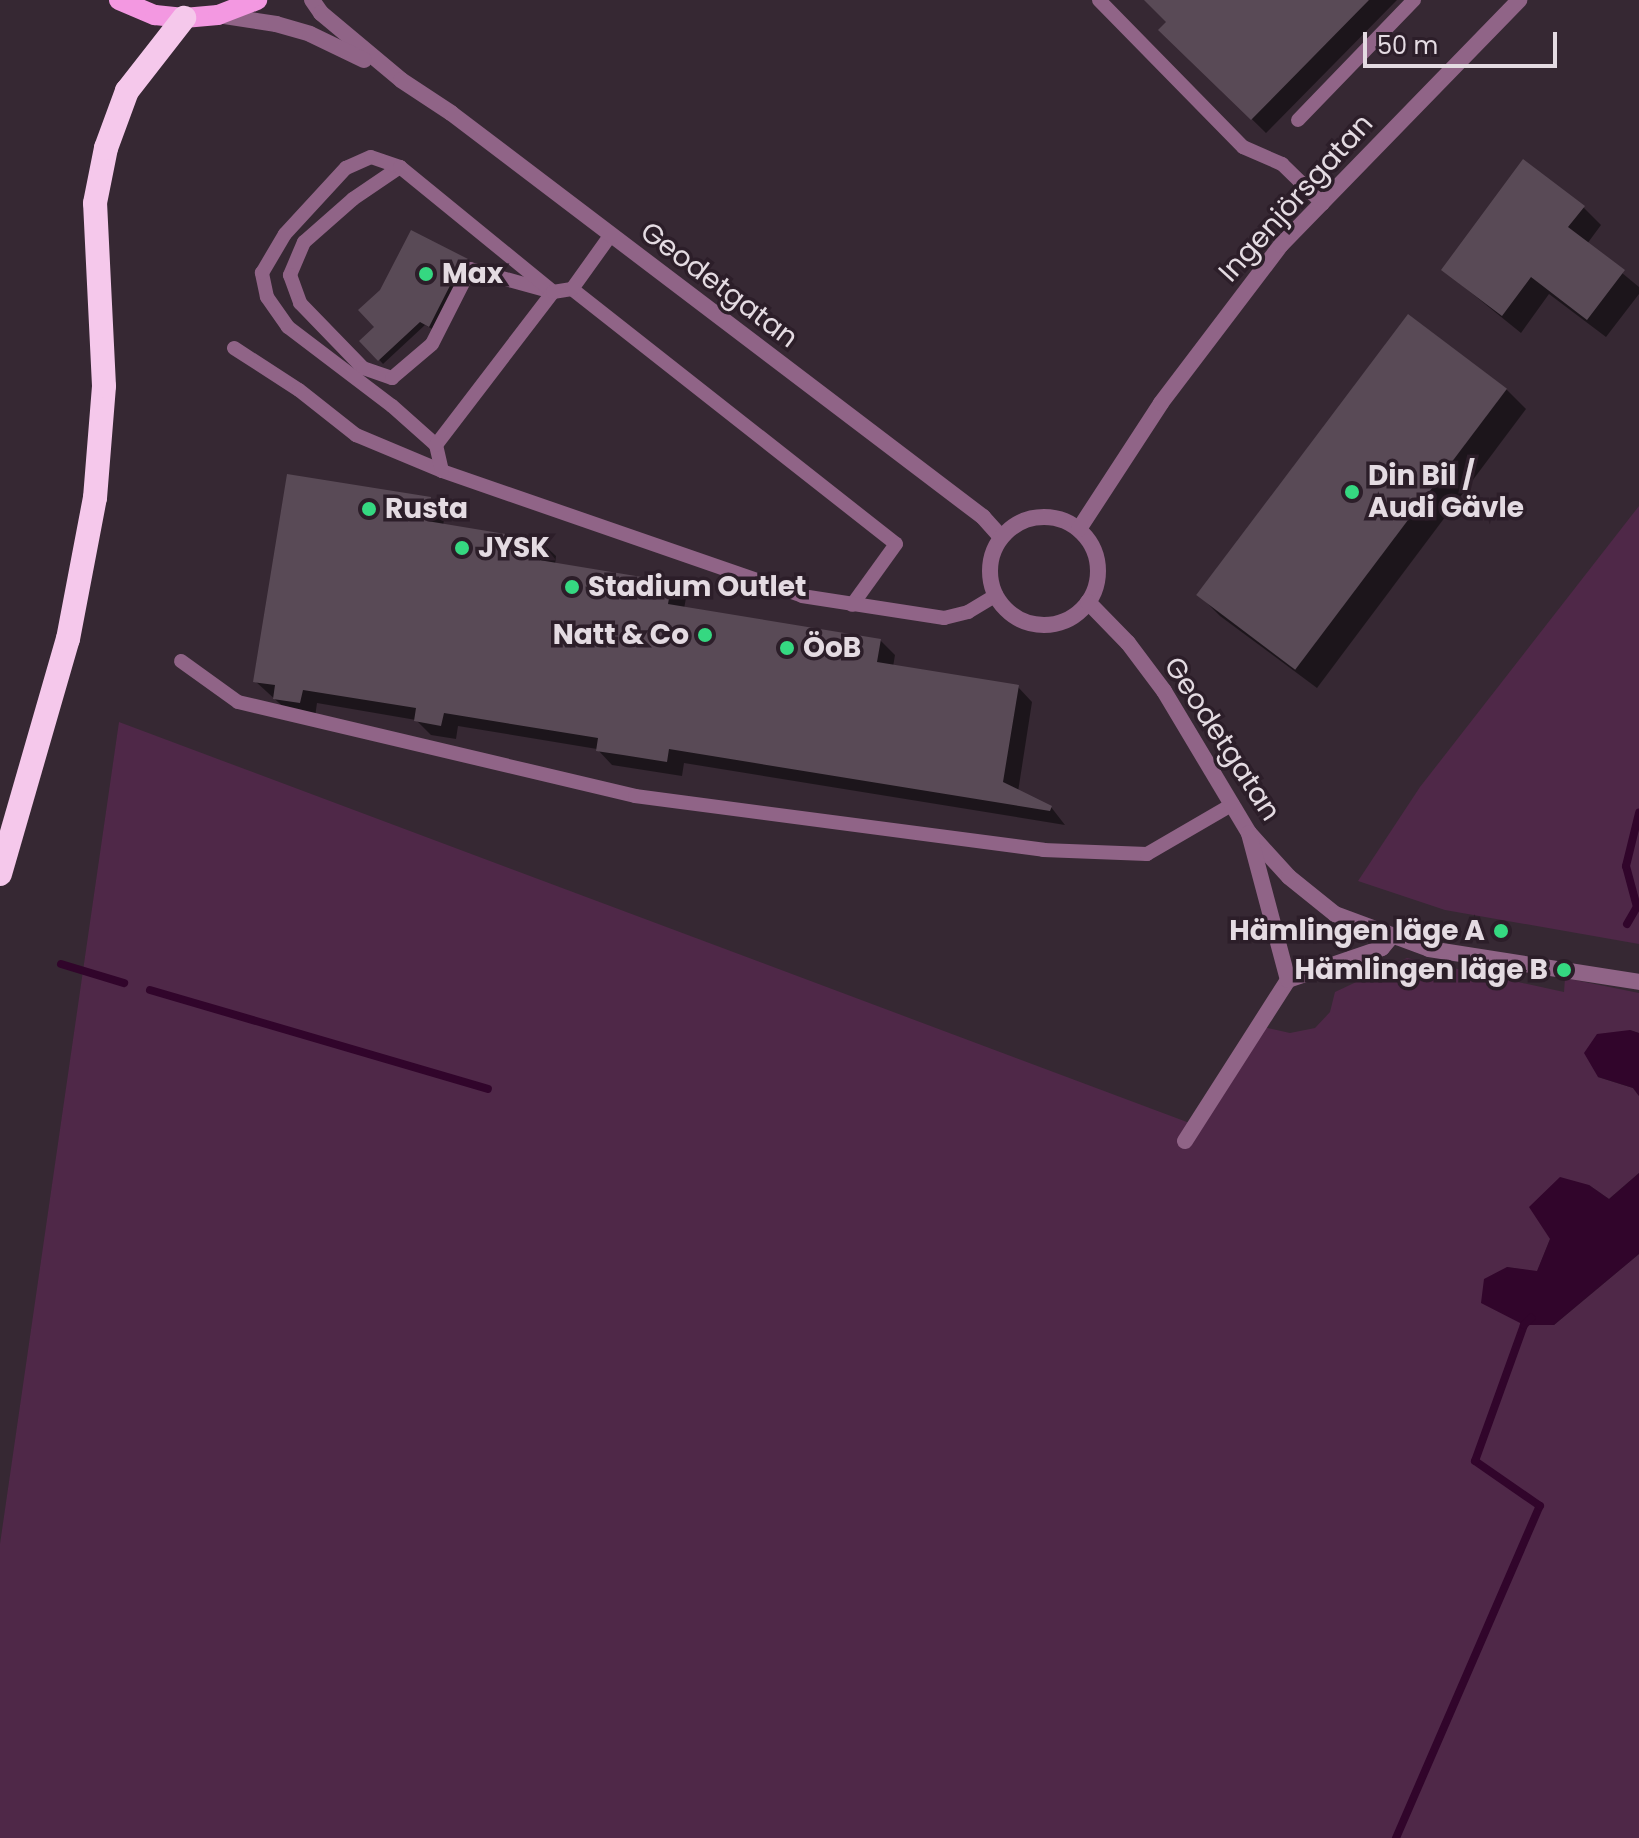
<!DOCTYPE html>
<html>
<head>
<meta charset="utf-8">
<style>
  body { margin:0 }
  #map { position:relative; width:1639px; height:1838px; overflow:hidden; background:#362833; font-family:Poppins,sans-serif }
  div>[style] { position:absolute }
  .green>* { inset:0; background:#4f2848 }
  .water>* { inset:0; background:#31052b }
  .shadow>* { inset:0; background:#0007 }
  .stream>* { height:8px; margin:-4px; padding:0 4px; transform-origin:4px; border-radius:4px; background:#31052b }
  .building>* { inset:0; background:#594a56; transform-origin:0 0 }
  .service>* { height:14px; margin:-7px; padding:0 7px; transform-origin:7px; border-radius:7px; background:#906487 }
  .minor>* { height:16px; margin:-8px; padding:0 8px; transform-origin:8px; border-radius:8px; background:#906487 }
  .minor>.ring { margin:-8px; padding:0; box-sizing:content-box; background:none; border:16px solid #906487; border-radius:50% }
  .primary>* { height:20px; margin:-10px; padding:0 10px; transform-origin:10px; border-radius:10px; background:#f398e1 }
  .motorway>* { height:24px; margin:-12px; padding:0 12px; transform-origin:12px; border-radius:12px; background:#f5c8eb }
  .dots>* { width:22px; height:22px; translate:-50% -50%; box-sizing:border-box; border:4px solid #2c1e29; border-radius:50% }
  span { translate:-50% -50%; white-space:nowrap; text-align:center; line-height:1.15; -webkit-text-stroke:7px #2c1e29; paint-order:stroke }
  .street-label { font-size:28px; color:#e4dbe2 }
  .poi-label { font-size:28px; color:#e4dbe2; font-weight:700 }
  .left { translate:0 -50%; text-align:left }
  .right { translate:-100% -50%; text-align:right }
  .scale { position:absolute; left:1363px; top:32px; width:194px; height:36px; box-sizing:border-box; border:4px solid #e4dbe2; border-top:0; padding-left:10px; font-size:24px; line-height:28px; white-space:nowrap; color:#e4dbe2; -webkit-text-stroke:6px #2c1e29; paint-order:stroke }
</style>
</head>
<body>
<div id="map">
  <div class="green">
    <div style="clip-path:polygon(1639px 506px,1639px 944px,1445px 910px,1358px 881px,1420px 787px)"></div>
    <div style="clip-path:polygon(119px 722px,1195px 1125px,1259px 1026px,1290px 1033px,1315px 1028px,1330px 1012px,1335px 992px,1407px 958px,1564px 992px,1565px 978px,1639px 993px,1639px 1033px,1630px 1030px,1598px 1077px,1633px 1088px,1639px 1096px,1639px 1173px,1609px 1199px,1589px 1185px,1550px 1239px,1537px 1272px,1507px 1267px,1554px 1325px,1639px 1254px,1639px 1838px,0 1838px,0 1544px)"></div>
  </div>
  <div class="water">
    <div style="clip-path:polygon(1630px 1030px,1639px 1033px,1639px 1096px,1633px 1088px,1598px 1077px,1584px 1053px,1597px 1034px)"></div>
    <div style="clip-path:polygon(1639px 1173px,1639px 1254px,1554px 1325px,1524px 1325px,1481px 1303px,1484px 1279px,1507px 1267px,1537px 1271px,1550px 1239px,1529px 1207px,1560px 1177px,1589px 1185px,1609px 1199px)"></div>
  </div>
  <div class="shadow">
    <div style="clip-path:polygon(1146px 0,1397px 0,1266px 133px,1161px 30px,1169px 22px)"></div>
    <div style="clip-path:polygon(1583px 207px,1601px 225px,1587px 244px,1639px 287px,1639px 294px,1606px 337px,1549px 294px,1521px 333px,1443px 270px)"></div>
    <div style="clip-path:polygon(411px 233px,470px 265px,434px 330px,425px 325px,383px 364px,362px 341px,377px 327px,382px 291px)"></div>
    <div style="clip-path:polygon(1506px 389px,1526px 409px,1317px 688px,1220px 616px,1200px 596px)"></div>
    <div style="clip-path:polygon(430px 499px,445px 514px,443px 526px,541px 542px,556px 556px,555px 565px,671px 584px,686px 598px,684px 609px,880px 640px,895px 655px,893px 667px,1018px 687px,1032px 702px,1018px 792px,1051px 807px,1065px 825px,684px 763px,682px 776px,612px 765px,597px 749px,458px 726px,456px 739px,431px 735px,416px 720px,317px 703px,315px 717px,290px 713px,255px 681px)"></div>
  </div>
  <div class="stream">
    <div style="left:1627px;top:924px;width:20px;rotate:-60deg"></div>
    <div style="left:1637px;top:907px;width:42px;rotate:-105deg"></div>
    <div style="left:1626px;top:866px;width:55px;rotate:-76.2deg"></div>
    <div style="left:61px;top:964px;width:66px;rotate:16.8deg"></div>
    <div style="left:150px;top:990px;width:352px;rotate:16.3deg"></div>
    <div style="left:1396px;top:1838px;width:362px;rotate:-66.6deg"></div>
    <div style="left:1540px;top:1506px;width:79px;rotate:-145.3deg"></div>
    <div style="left:1475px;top:1461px;width:145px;rotate:-70.2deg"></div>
    <div style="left:1524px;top:1325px;width:10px;rotate:-45deg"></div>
  </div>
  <div class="building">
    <div style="clip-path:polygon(1144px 0,1369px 0,1251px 120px,1158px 30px,1166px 22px)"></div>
    <div style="clip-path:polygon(1523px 159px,1585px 206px,1568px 227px,1625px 270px,1587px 320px,1531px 277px,1502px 316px,1441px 270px)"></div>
    <div style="clip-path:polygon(411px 230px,468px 259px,461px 264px,429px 327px,420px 322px,378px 361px,359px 341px,374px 327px,358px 310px,380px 290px)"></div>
    <div style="left:1408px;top:314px;width:124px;height:352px;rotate:37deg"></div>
    <div style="clip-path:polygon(287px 474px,431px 497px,427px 521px,542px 540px,539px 560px,672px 582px,668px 604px,881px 639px,877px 662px,1019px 685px,1003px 782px,1052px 806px,1050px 811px,669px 749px,667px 762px,623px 755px,596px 751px,598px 738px,444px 713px,441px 726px,414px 721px,416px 708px,303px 690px,300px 703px,273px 699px,275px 685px,253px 682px)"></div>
  </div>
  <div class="service">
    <div style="left:1099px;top:0;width:206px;rotate:45.6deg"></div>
    <div style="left:1243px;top:147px;width:43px;rotate:23.6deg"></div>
    <div style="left:1282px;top:164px;width:57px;rotate:44.3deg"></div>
    <div style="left:1298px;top:120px;width:167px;rotate:-46deg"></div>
    <div style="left:400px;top:167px;width:57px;rotate:145.8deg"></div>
    <div style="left:353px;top:199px;width:65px;rotate:138.7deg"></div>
    <div style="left:304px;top:242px;width:36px;rotate:113deg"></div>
    <div style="left:290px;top:275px;width:30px;rotate:70deg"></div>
    <div style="left:300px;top:303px;width:91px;rotate:45.9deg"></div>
    <div style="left:363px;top:368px;width:31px;rotate:19deg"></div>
    <div style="left:392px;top:378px;width:52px;rotate:-40.4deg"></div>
    <div style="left:432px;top:344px;width:84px;rotate:-63.1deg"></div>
    <div style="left:470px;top:269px;width:82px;rotate:15.6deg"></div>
    <div style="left:572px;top:289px;width:412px;rotate:38.2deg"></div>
    <div style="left:896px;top:544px;width:75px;rotate:125.8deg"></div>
    <div style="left:234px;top:348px;width:77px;rotate:32.9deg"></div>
    <div style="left:299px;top:390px;width:73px;rotate:38.3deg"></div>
    <div style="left:356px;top:435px;width:93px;rotate:22.7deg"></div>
    <div style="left:442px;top:471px;width:381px;rotate:19.1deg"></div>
    <div style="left:802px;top:596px;width:144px;rotate:8.8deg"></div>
    <div style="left:944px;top:618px;width:25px;rotate:-14deg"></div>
    <div style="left:968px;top:612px;width:33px;rotate:-31deg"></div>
    <div style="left:436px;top:445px;width:59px;rotate:-138.4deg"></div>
    <div style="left:392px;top:406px;width:131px;rotate:-142.8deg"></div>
    <div style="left:288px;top:327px;width:37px;rotate:-125deg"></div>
    <div style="left:267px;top:297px;width:25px;rotate:-102deg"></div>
    <div style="left:262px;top:273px;width:45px;rotate:-59.5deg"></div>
    <div style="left:285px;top:234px;width:90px;rotate:-47.3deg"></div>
    <div style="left:346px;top:168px;width:27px;rotate:-24deg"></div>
    <div style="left:371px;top:157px;width:31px;rotate:19deg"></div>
    <div style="left:400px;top:167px;width:198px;rotate:39.2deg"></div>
    <div style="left:442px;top:471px;width:27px;rotate:-103deg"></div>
    <div style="left:436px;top:445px;width:193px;rotate:-52.6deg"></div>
    <div style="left:553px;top:292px;width:19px;rotate:-9deg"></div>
    <div style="left:572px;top:289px;width:65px;rotate:-54.4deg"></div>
    <div style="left:181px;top:661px;width:70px;rotate:35.7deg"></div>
    <div style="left:238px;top:702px;width:408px;rotate:13.3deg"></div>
    <div style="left:635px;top:796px;width:412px;rotate:7.5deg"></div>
    <div style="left:1043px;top:850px;width:104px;rotate:2.2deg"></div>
    <div style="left:1147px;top:854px;width:99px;rotate:-30.2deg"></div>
  </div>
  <div class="minor">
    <div style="left:312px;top:0;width:16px;rotate:55deg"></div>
    <div style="left:321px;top:13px;width:104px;rotate:39.9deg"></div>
    <div style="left:401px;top:80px;width:60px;rotate:33.4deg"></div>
    <div style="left:451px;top:113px;width:668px;rotate:37.21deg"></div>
    <div style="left:983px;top:517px;width:27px;rotate:48deg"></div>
    <div style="left:218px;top:15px;width:59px;rotate:8.8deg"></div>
    <div style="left:276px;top:24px;width:35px;rotate:16deg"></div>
    <div style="left:310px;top:34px;width:60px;rotate:25.7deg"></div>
    <div class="ring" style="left:990px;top:517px;width:92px;height:92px"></div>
    <div style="left:1079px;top:529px;width:150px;rotate:-56.9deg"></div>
    <div style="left:1161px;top:403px;width:198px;rotate:-52.8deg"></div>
    <div style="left:1281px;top:245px;width:342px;rotate:-45.8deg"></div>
    <div style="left:1088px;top:602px;width:57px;rotate:45.7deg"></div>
    <div style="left:1128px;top:643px;width:60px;rotate:53.1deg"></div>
    <div style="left:1164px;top:691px;width:165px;rotate:59.1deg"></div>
    <div style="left:1249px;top:833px;width:59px;rotate:47.7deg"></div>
    <div style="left:1289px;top:877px;width:59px;rotate:38.8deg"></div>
    <div style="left:1335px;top:914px;width:100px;rotate:20.4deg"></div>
    <div style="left:1429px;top:949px;width:213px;rotate:8.9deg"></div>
    <div style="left:1288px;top:980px;width:99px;rotate:-18.8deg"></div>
    <div style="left:1382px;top:948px;width:14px;rotate:-51deg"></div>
    <div style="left:1185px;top:1141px;width:191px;rotate:-57.4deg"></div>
    <div style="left:1288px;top:980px;width:152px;rotate:-104.9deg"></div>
  </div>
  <div class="primary">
    <div style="left:119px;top:0;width:39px;rotate:23deg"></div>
    <div style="left:155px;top:15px;width:29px;rotate:6deg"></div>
    <div style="left:184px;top:18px;width:34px;rotate:-5deg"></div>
    <div style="left:218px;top:15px;width:42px;rotate:-21deg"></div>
  </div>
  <div class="motorway">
    <div style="left:0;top:874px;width:245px;rotate:-73.9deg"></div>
    <div style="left:68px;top:639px;width:144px;rotate:-79.2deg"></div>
    <div style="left:95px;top:498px;width:112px;rotate:-85.4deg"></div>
    <div style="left:104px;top:386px;width:183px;rotate:-92.8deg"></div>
    <div style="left:95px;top:203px;width:56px;rotate:-78.7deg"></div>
    <div style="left:106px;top:148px;width:61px;rotate:-69.8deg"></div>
    <div style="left:127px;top:91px;width:93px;rotate:-52deg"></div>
  </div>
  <div class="dots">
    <div style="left:426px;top:274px;background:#35d881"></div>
    <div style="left:1352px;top:492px;background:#35d881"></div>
    <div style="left:369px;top:509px;background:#35d881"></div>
    <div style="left:462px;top:548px;background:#35d881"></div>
    <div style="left:572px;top:587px;background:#35d881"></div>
    <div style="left:705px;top:635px;background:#35d881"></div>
    <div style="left:787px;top:648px;background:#35d881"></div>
    <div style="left:1501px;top:931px;background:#35d881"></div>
    <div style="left:1564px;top:970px;background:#35d881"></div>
  </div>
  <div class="street-label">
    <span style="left:1296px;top:198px;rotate:-48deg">Ingenjörsgatan</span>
    <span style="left:719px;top:285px;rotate:37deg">Geodetgatan</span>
    <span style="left:1222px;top:739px;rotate:57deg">Geodetgatan</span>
  </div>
  <div class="poi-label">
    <span class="left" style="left:442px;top:274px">Max</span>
    <span class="left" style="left:1368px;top:492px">Din Bil /<br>Audi Gävle</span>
    <span class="left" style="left:385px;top:509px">Rusta</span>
    <span class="left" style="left:478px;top:548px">JYSK</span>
    <span class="left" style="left:588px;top:587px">Stadium Outlet</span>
    <span class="right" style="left:689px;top:635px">Natt &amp; Co</span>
    <span class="left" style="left:803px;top:648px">ÖoB</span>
    <span class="right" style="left:1485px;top:931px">Hämlingen läge A</span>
    <span class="right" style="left:1548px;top:970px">Hämlingen läge B</span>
  </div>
  <div class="scale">50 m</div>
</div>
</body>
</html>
